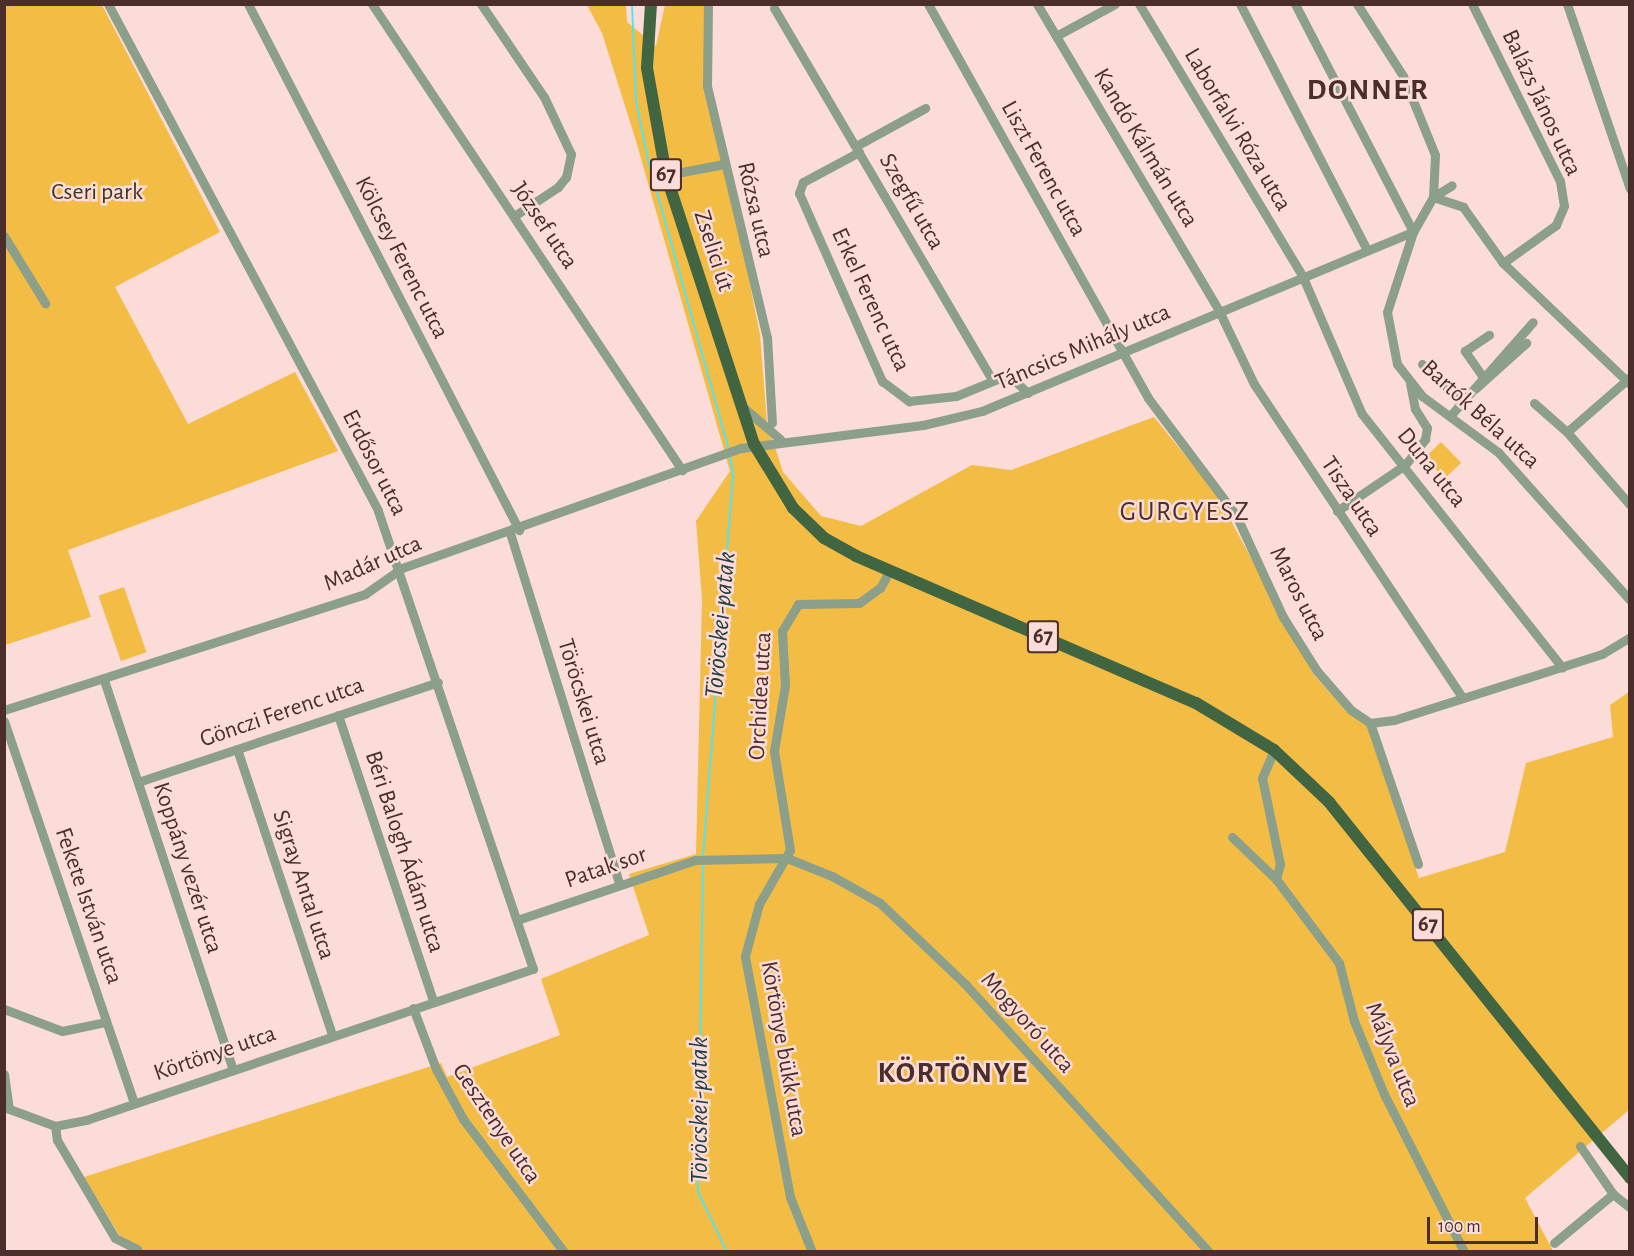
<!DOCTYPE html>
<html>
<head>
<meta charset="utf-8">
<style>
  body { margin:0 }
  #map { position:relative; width:1634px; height:1256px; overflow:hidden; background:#fbdcd9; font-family:"Alegreya Sans",sans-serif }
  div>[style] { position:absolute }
  .green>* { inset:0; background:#f2bc45; transform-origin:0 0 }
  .stream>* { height:2px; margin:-1px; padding:0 1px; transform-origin:1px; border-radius:1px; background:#54e3f0 }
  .minor>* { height:9px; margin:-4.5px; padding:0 4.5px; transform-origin:4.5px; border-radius:4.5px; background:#8b9f8a }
  .major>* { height:12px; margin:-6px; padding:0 6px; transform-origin:6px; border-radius:6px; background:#416540 }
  span { translate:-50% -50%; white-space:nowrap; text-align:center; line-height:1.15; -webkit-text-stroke:5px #fbdcd9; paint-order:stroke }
  .shield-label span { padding:2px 4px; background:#fbdcd9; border:2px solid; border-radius:4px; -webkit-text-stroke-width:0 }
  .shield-label { font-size:22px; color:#4b2e2c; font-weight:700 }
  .street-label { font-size:24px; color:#4b2e2c }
  .park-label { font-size:24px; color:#403621 }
  .water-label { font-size:26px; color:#224043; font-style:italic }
  .quarter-label { font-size:27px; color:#4b2e2c; letter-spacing:1.5px }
  .district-label { font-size:30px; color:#4b2e2c; font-weight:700; letter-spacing:1.5px }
  .frame { position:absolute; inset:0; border:6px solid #4b2e2c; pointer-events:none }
  .scale { position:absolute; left:1427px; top:1217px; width:111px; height:27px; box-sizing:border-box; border:3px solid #4b2e2c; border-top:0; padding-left:8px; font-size:18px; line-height:21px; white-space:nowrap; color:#4b2e2c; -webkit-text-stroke:4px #fbdcd9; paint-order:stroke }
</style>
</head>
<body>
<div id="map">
  <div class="green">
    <div style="clip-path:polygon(4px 5px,102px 5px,220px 232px,115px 287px,188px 424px,295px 372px,338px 451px,68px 550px,91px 617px,5px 645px)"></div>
    <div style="clip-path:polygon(587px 5px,626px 5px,627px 22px,656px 46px,665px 5px,710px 5px,710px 85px,760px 335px,767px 422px,783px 472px,821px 516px,861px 526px,972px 465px,1011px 470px,1154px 417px,1216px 493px,1314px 675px,1346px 711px,1368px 726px,1419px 878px,1505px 852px,1526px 763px,1613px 737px,1610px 705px,1629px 692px,1629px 1110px,1525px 1198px,1553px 1251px,129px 1251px,84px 1177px,441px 1063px,447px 1077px,560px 1035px,541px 979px,649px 935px,629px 874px,696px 854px,702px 600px,696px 521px,730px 471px,636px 141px,602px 33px)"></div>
    <div style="left:1441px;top:442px;width:29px;height:23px;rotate:46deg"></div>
    <div style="left:124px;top:587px;width:69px;height:27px;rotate:71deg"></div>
  </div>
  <div class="stream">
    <div style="left:632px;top:4px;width:97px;rotate:87.6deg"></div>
    <div style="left:636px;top:101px;width:60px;rotate:78.5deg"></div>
    <div style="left:648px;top:160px;width:301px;rotate:74.4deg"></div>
    <div style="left:703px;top:856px;width:382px;rotate:-85.5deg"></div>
    <div style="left:733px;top:475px;width:19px;rotate:-99deg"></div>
    <div style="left:703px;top:862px;width:330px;rotate:90.9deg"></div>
    <div style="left:698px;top:1192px;width:67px;rotate:64.2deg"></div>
  </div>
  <div class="minor">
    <div style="left:248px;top:4px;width:592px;rotate:62.74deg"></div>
    <div style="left:372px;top:4px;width:560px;rotate:56.37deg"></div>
    <div style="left:481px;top:4px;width:112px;rotate:55.9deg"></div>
    <div style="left:544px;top:97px;width:63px;rotate:64.7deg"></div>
    <div style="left:571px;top:154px;width:24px;rotate:102deg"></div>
    <div style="left:566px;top:177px;width:13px;rotate:129deg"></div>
    <div style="left:558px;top:187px;width:53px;rotate:146.6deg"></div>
    <div style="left:708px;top:4px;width:82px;rotate:90.7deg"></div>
    <div style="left:707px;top:86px;width:258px;rotate:76.6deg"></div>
    <div style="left:767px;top:337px;width:86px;rotate:86.7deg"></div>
    <div style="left:928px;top:4px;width:451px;rotate:60.8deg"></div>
    <div style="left:1148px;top:398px;width:146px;rotate:53.1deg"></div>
    <div style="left:1236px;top:515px;width:112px;rotate:65.3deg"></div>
    <div style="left:1283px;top:617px;width:64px;rotate:57.8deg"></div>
    <div style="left:1317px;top:671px;width:52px;rotate:48.9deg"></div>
    <div style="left:1351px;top:710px;width:23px;rotate:34deg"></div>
    <div style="left:1370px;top:723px;width:24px;rotate:-7deg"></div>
    <div style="left:1394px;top:720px;width:218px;rotate:-17.6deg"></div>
    <div style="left:1602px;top:654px;width:33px;rotate:-31deg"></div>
    <div style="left:1037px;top:4px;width:357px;rotate:59.3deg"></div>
    <div style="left:1219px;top:311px;width:81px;rotate:64.4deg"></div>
    <div style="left:1254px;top:384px;width:377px;rotate:56.4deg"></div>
    <div style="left:1139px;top:4px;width:316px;rotate:59deg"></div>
    <div style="left:1302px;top:275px;width:151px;rotate:66.7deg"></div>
    <div style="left:1362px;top:414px;width:323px;rotate:51.7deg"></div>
    <div style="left:1240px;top:4px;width:277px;rotate:62.7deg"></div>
    <div style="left:1295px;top:4px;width:257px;rotate:62.6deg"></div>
    <div style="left:1357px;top:4px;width:85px;rotate:57.4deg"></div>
    <div style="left:1403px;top:76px;width:85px;rotate:67.9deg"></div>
    <div style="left:1435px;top:155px;width:42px;rotate:92.7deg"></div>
    <div style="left:1433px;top:197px;width:40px;rotate:119.7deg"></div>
    <div style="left:1413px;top:232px;width:84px;rotate:108deg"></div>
    <div style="left:1387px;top:312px;width:53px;rotate:79.1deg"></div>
    <div style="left:1397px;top:364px;width:41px;rotate:52deg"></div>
    <div style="left:1422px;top:396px;width:94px;rotate:36.4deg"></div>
    <div style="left:1498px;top:452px;width:198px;rotate:48.3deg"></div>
    <div style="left:1472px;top:4px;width:198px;rotate:63.6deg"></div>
    <div style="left:1560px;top:181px;width:25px;rotate:81deg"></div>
    <div style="left:1564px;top:206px;width:21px;rotate:113deg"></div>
    <div style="left:1556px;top:225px;width:65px;rotate:144.4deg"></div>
    <div style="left:1567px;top:4px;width:195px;rotate:71.2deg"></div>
    <div style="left:774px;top:8px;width:430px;rotate:59.6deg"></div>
    <div style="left:1056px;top:36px;width:67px;rotate:-28.5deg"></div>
    <div style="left:856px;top:146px;width:79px;rotate:-28.8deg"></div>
    <div style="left:859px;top:152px;width:64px;rotate:151.8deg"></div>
    <div style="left:803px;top:182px;width:12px;rotate:110deg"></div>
    <div style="left:799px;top:193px;width:206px;rotate:66.2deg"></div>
    <div style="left:882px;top:381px;width:34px;rotate:37deg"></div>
    <div style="left:909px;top:401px;width:47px;rotate:-6.1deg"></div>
    <div style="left:956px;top:396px;width:48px;rotate:-22.2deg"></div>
    <div style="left:1000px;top:378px;width:14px;rotate:8deg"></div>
    <div style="left:1014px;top:380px;width:19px;rotate:43deg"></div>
    <div style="left:666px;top:175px;width:59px;rotate:-10.7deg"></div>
    <div style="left:1433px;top:197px;width:32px;rotate:18deg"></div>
    <div style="left:1463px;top:207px;width:69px;rotate:54.5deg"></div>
    <div style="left:1503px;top:263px;width:175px;rotate:43.6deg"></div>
    <div style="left:1433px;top:197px;width:22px;rotate:-32deg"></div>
    <div style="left:4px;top:236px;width:79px;rotate:58.5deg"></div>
    <div style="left:1422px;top:364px;width:55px;rotate:43.5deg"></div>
    <div style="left:1483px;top:377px;width:32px;rotate:-125deg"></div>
    <div style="left:1465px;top:351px;width:29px;rotate:-34deg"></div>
    <div style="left:1475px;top:389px;width:69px;rotate:-42deg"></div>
    <div style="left:1534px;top:403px;width:44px;rotate:41.3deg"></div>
    <div style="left:1567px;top:432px;width:96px;rotate:49.2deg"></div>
    <div style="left:744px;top:408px;width:48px;rotate:40.7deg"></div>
    <div style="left:1450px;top:416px;width:125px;rotate:-48.6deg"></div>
    <div style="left:1567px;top:432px;width:84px;rotate:-41.1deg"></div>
    <div style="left:1337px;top:511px;width:82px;rotate:-34.1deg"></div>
    <div style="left:1405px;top:465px;width:33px;rotate:-52deg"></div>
    <div style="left:1425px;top:439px;width:11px;rotate:-80deg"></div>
    <div style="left:1427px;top:428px;width:22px;rotate:-122deg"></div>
    <div style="left:1415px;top:409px;width:26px;rotate:-101deg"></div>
    <div style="left:510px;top:533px;width:367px;rotate:72.7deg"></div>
    <div style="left:104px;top:680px;width:409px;rotate:71.7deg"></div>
    <div style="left:4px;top:710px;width:379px;rotate:-17.8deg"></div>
    <div style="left:365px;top:594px;width:45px;rotate:-35.1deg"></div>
    <div style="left:402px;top:568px;width:360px;rotate:-19.5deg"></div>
    <div style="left:741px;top:448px;width:183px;rotate:-7.2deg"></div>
    <div style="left:923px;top:425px;width:61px;rotate:-13.3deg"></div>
    <div style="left:982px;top:411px;width:467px;rotate:-22.6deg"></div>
    <div style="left:338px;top:715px;width:301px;rotate:71.6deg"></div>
    <div style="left:4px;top:721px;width:404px;rotate:71.2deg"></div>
    <div style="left:1370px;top:723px;width:149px;rotate:71.2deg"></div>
    <div style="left:237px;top:749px;width:300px;rotate:71.6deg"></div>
    <div style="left:1274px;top:750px;width:30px;rotate:113deg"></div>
    <div style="left:1262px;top:778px;width:88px;rotate:78.2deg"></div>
    <div style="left:1280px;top:864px;width:16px;rotate:105deg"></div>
    <div style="left:1276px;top:879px;width:105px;rotate:53.1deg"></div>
    <div style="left:1339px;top:963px;width:60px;rotate:75.5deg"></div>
    <div style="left:1354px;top:1021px;width:79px;rotate:67.7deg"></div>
    <div style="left:1384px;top:1094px;width:177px;rotate:63.1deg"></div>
    <div style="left:138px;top:782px;width:316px;rotate:-18.4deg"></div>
    <div style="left:1232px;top:837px;width:61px;rotate:43.7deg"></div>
    <div style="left:517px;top:920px;width:188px;rotate:-18.6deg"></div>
    <div style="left:695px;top:860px;width:92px;rotate:-1.2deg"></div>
    <div style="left:787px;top:858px;width:48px;rotate:21.8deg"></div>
    <div style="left:832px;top:876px;width:55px;rotate:29.4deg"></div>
    <div style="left:880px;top:903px;width:119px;rotate:43.6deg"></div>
    <div style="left:966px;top:985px;width:361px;rotate:47.7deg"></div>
    <div style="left:413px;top:1008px;width:65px;rotate:69.3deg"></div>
    <div style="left:436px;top:1069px;width:57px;rotate:61.6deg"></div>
    <div style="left:463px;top:1119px;width:167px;rotate:52.8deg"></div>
    <div style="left:4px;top:1009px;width:62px;rotate:20.8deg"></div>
    <div style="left:62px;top:1031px;width:45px;rotate:-11.6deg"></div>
    <div style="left:4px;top:1074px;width:35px;rotate:82deg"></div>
    <div style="left:4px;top:1107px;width:54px;rotate:20.4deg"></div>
    <div style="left:55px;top:1126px;width:32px;rotate:-11deg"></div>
    <div style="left:86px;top:1120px;width:472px;rotate:-18.7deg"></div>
    <div style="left:533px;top:969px;width:484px;rotate:-108.7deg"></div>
    <div style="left:378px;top:510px;width:574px;rotate:-118.08deg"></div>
    <div style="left:55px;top:1126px;width:14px;rotate:82deg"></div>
    <div style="left:57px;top:1140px;width:114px;rotate:59.4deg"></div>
    <div style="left:115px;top:1238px;width:25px;rotate:27deg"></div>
    <div style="left:1580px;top:1146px;width:58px;rotate:55.5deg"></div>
    <div style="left:1613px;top:1194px;width:22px;rotate:39deg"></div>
    <div style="left:1554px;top:1243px;width:77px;rotate:-39.7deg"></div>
    <div style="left:812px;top:1252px;width:59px;rotate:-111.8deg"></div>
    <div style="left:790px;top:1197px;width:245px;rotate:-100.6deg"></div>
    <div style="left:745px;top:956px;width:54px;rotate:-74.9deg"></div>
    <div style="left:759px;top:904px;width:62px;rotate:-60.1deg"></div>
    <div style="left:790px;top:850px;width:100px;rotate:-99.2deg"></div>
    <div style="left:774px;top:751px;width:67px;rotate:-80.5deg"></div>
    <div style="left:785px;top:685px;width:54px;rotate:-93.2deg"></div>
    <div style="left:782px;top:631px;width:31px;rotate:-59deg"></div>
    <div style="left:798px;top:604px;width:61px;rotate:-0.9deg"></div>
    <div style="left:859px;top:603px;width:26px;rotate:-36deg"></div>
    <div style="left:880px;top:588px;width:18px;rotate:-61deg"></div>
  </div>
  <div class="major">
    <div style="left:651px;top:4px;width:64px;rotate:93.6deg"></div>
    <div style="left:647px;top:68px;width:109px;rotate:79.9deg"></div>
    <div style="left:666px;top:175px;width:283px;rotate:71.9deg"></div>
    <div style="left:754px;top:444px;width:75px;rotate:58.6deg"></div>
    <div style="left:793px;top:508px;width:43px;rotate:44.1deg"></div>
    <div style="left:824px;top:538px;width:37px;rotate:29deg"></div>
    <div style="left:856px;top:556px;width:370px;rotate:23.4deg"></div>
    <div style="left:1196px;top:703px;width:91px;rotate:31.1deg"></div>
    <div style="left:1274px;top:750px;width:76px;rotate:43.4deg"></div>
    <div style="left:1329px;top:802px;width:482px;rotate:51.3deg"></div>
  </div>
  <div class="shield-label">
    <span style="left:666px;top:175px">67</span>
    <span style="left:1043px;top:637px">67</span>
    <span style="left:1428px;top:925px">67</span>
  </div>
  <div class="street-label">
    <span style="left:1541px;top:103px;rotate:65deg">Balázs János utca</span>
    <span style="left:1237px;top:130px;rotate:59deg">Laborfalvi Róza utca</span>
    <span style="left:1145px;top:148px;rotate:59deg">Kandó Kálmán utca</span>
    <span style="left:1043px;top:169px;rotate:61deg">Liszt Ferenc utca</span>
    <span style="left:911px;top:202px;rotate:60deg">Szegfű utca</span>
    <span style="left:755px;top:210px;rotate:77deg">Rózsa utca</span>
    <span style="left:544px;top:226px;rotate:56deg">József utca</span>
    <span style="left:713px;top:251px;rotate:72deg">Zselici út</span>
    <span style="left:401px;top:258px;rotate:63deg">Kölcsey Ferenc utca</span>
    <span style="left:870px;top:300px;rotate:65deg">Erkel Ferenc utca</span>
    <span style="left:1083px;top:348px;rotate:-23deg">Táncsics Mihály utca</span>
    <span style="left:1480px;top:415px;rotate:42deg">Bartók Béla utca</span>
    <span style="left:374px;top:463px;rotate:63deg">Erdősor utca</span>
    <span style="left:1431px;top:468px;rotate:51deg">Duna utca</span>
    <span style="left:1351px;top:497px;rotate:56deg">Tisza utca</span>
    <span style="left:373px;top:564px;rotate:-24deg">Madár utca</span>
    <span style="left:1298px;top:594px;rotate:63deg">Maros utca</span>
    <span style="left:761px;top:696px;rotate:-87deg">Orchidea utca</span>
    <span style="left:583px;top:702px;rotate:73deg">Töröcskei utca</span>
    <span style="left:282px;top:713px;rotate:-19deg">Gönczi Ferenc utca</span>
    <span style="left:404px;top:852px;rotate:72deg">Béri Balogh Ádám utca</span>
    <span style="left:187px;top:868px;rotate:72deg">Koppány vezér utca</span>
    <span style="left:606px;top:868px;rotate:-19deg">Patak sor</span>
    <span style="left:303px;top:885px;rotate:72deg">Sigray Antal utca</span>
    <span style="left:88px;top:906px;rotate:71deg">Fekete István utca</span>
    <span style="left:1027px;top:1023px;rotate:48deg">Mogyoró utca</span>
    <span style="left:783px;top:1049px;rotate:80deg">Körtönye bükk utca</span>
    <span style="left:215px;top:1054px;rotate:-19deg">Körtönye utca</span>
    <span style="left:1392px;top:1055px;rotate:68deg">Mályva utca</span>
    <span style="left:496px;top:1124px;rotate:56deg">Gesztenye utca</span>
  </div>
  <div class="park-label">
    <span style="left:97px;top:193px">Cseri park</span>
  </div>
  <div class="water-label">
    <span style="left:721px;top:625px;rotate:-85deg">Töröcskei-patak</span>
    <span style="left:700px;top:1110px;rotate:-90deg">Töröcskei-patak</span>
  </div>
  <div class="quarter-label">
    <span style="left:1185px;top:512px">GURGYESZ</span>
  </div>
  <div class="district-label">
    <span style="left:1368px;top:90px">DONNER</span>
    <span style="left:953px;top:1073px">KÖRTÖNYE</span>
  </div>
  <div class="frame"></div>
  <div class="scale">100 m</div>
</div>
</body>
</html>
